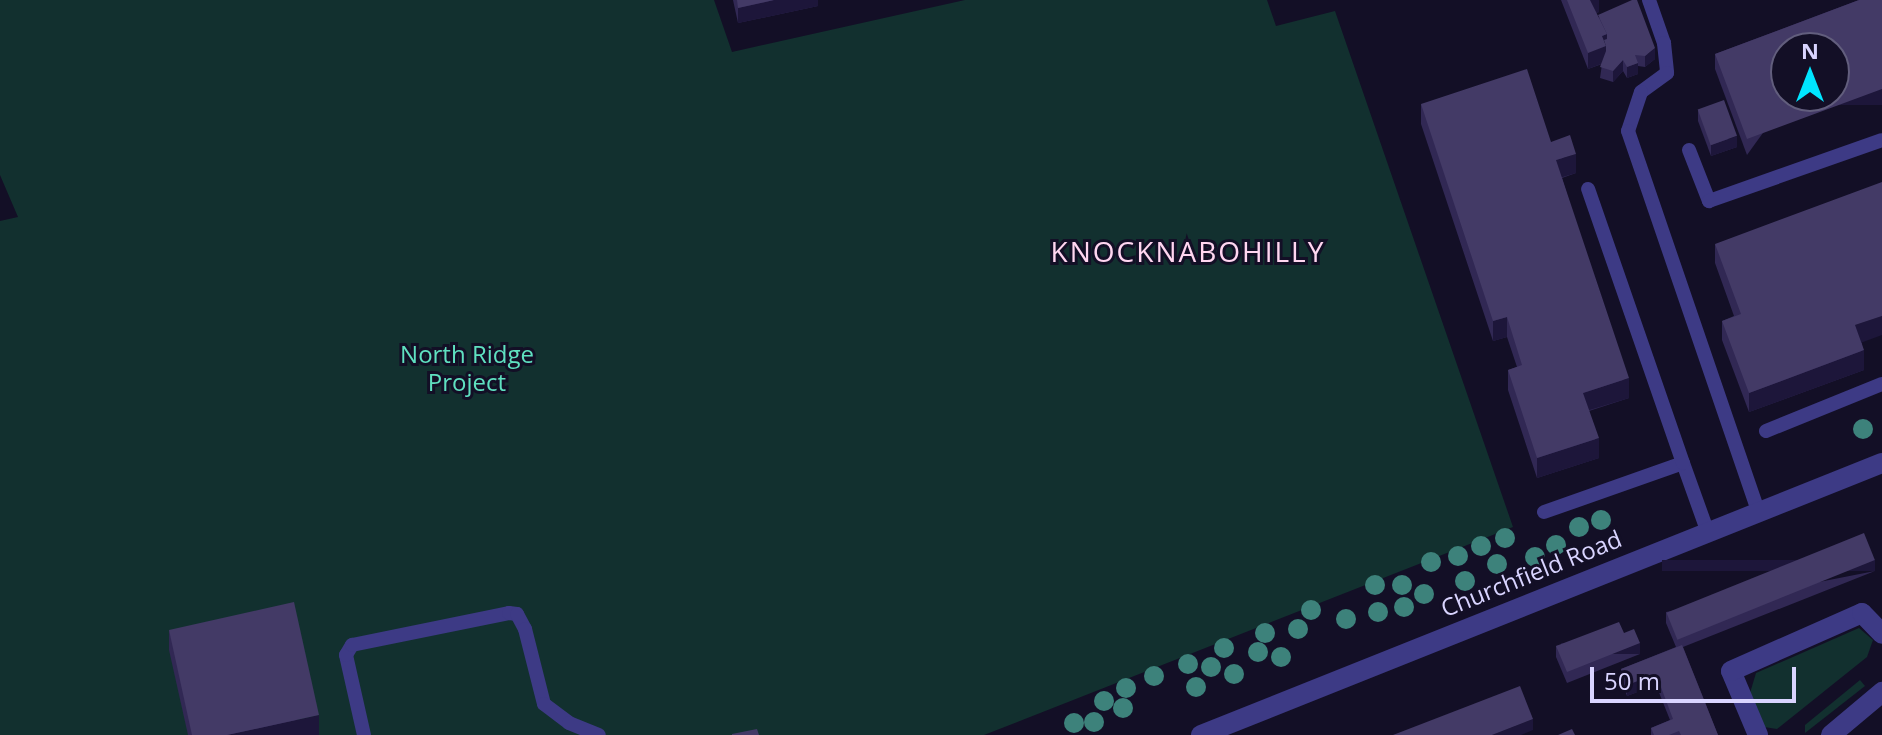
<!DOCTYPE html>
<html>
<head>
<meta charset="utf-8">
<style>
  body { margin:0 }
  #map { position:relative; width:1882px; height:735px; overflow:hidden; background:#130f26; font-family:"Open Sans",sans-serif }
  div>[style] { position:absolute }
  .green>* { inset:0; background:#12302f }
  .service>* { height:14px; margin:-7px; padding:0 7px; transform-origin:7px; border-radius:7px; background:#3d3a85 }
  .minor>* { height:20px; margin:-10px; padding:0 10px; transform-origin:10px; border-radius:10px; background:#3d3a85 }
  .tertiary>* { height:20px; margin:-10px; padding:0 10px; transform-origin:10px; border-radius:10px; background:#3d3a85 }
  .trees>* { width:20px; height:20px; margin:-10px; border-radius:50%; background:#3d827b }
  .wall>* { inset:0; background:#312854 }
  .shaded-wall>* { inset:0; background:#1d163a; transform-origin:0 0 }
  .building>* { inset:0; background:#433a66; transform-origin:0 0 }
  span { translate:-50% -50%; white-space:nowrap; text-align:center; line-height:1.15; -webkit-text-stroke:6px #130f26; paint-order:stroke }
  .park-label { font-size:24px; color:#5fe0c0 }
  .street-label { font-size:24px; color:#d9d4ff }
  .quarter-label { font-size:28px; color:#ffd6f0; letter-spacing:2px }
  .north { position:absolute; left:1770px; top:32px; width:80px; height:80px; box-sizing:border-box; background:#130f26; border:2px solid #625e7d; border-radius:50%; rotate:0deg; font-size:22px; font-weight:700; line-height:32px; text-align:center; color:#d9d4ff }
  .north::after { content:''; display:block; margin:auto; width:28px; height:36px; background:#00e5ff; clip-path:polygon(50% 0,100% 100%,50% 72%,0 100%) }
  .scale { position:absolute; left:1590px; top:667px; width:206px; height:36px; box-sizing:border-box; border:4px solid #d9d4ff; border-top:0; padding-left:10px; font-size:24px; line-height:28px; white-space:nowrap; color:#d9d4ff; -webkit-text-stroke:6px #130f26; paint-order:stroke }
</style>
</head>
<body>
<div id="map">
  <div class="green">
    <div style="clip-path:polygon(0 0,714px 0,732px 52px,965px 0,1267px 0,1276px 26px,1335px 11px,1513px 527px,984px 735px,0 735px,0 221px,18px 217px,0 175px)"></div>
    <div style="clip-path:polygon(1859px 628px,1873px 640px,1867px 657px,1777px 729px,1764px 727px,1750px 693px,1756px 673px)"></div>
    <div style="clip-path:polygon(1860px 680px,1865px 686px,1805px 733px,1805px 725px)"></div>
  </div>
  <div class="service">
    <div style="left:1649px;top:0;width:46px;rotate:70.8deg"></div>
    <div style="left:1664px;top:43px;width:30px;rotate:84deg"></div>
    <div style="left:1667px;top:73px;width:32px;rotate:144deg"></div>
    <div style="left:1641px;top:92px;width:41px;rotate:108.4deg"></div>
    <div style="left:1628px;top:131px;width:401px;rotate:71.1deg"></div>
    <div style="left:1689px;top:150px;width:55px;rotate:68.6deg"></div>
    <div style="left:1709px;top:201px;width:183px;rotate:-19.4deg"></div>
    <div style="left:1766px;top:431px;width:125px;rotate:-22.1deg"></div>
    <div style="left:1683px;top:463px;width:71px;rotate:70.3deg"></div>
    <div style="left:1544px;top:512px;width:147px;rotate:-19.4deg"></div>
    <div style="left:1683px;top:463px;width:290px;rotate:-109.1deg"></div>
    <div style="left:364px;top:735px;width:82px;rotate:-102.7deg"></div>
    <div style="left:346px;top:655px;width:12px;rotate:-59deg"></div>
    <div style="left:352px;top:645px;width:160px;rotate:-11.5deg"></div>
    <div style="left:509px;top:613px;width:8px;rotate:7deg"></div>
    <div style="left:517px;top:614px;width:17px;rotate:62deg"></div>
    <div style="left:525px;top:629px;width:77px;rotate:75.8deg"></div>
    <div style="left:544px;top:704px;width:31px;rotate:37deg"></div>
    <div style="left:569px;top:723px;width:32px;rotate:22deg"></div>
  </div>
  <div class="minor">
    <div style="left:1758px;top:735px;width:69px;rotate:-112.9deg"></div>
    <div style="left:1731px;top:671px;width:143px;rotate:-23.9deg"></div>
    <div style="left:1862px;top:613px;width:29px;rotate:46deg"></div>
  </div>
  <div class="tertiary">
    <div style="left:1201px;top:735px;width:733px;rotate:-21.77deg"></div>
    <div style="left:1831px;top:735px;width:67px;rotate:-40.1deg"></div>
  </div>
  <div class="trees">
    <div style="left:1863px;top:429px"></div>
    <div style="left:1601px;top:520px"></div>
    <div style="left:1579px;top:527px"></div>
    <div style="left:1505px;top:538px"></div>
    <div style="left:1556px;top:545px"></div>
    <div style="left:1481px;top:546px"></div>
    <div style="left:1458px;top:556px"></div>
    <div style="left:1535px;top:557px"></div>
    <div style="left:1431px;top:562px"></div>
    <div style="left:1497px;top:564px"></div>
    <div style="left:1465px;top:581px"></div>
    <div style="left:1375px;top:585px"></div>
    <div style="left:1402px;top:585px"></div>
    <div style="left:1424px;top:594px"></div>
    <div style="left:1404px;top:607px"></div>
    <div style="left:1311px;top:610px"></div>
    <div style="left:1378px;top:612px"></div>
    <div style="left:1346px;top:619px"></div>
    <div style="left:1298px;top:629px"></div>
    <div style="left:1265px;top:633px"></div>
    <div style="left:1224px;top:648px"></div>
    <div style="left:1258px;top:652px"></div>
    <div style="left:1281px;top:657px"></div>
    <div style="left:1188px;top:664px"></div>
    <div style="left:1211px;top:667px"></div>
    <div style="left:1234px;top:674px"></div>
    <div style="left:1154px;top:676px"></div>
    <div style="left:1196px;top:687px"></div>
    <div style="left:1126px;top:688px"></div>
    <div style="left:1104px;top:701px"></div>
    <div style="left:1123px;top:708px"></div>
    <div style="left:1094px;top:722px"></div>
    <div style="left:1074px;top:723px"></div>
  </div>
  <div class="wall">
    <div style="clip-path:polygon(733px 0,818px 0,818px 6px,738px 23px)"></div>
    <div style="clip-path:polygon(1561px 0,1599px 0,1599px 12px,1596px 13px,1598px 17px,1655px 59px,1645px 67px,1638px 66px,1638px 74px,1627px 78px,1623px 71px,1613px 82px,1600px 78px,1602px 64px,1588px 69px)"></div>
    <div style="clip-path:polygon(1859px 0,1747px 155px,1715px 69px,1715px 54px)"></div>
    <div style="clip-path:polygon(1421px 104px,1551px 142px,1576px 173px,1562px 178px,1629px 398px,1589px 411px,1599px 458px,1537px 478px,1508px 390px,1508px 370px,1517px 367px,1507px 337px,1493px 341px,1421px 124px)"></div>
    <div style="clip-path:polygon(1698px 110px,1737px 147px,1711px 156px,1698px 121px)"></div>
    <div style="clip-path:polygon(1715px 244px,1862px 343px,1864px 370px,1749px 412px,1722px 340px,1722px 321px,1734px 316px,1715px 263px)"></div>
    <div style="clip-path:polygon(1875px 571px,1683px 647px,1718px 735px,1651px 735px,1651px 728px,1670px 720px,1656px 685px,1627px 696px,1621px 680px,1621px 669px,1676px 647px,1666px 623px,1666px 612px)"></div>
    <div style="clip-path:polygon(169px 630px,319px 735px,188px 735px,169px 650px)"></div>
    <div style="clip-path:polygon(1624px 633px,1640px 654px,1567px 683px,1556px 657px,1556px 646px)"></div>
  </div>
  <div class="shaded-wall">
    <div style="clip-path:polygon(774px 0,818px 0,818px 6px,738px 23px,738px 8px)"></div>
    <div style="clip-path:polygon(1590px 0,1599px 0,1599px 12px,1590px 15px)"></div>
    <div style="clip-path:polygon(1607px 34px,1606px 62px,1588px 69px,1588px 53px,1602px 36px)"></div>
    <div style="clip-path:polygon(1655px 48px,1655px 59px,1645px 67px,1645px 56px)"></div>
    <div style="clip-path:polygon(1623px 60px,1623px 71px,1613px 82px,1613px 71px)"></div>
    <div style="clip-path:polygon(1638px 63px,1638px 74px,1627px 78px,1627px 67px)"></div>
    <div style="left:1882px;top:89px;width:16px;height:144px;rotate:90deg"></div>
    <div style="clip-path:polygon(1737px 136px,1737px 147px,1711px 156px,1711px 145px)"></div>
    <div style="clip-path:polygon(1576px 154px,1576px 173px,1556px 179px,1556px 160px)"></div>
    <div style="clip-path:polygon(1882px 316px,1882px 335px,1855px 345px,1855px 325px)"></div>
    <div style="clip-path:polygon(1507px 317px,1507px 337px,1493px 341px,1493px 321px)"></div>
    <div style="clip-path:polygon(1864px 350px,1864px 370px,1749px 412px,1749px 393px)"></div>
    <div style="clip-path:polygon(1629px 378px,1629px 398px,1583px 412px,1583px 393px)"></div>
    <div style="clip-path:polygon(1599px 438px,1599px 458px,1537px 478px,1537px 458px)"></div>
    <div style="left:1875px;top:560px;width:11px;height:213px;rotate:90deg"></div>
    <div style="left:1640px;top:643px;width:11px;height:79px;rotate:90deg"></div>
    <div style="clip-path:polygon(1656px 674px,1656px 685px,1627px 696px,1627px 685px)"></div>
    <div style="clip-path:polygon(319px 715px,319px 735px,227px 735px)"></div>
    <div style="clip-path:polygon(1533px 719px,1533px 730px,1521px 735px,1492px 735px)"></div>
  </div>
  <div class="building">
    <div style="clip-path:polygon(737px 0,774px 0,738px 8px)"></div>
    <div style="clip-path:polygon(1567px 0,1590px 0,1607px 34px,1602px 36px,1606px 46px,1588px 53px)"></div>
    <div style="clip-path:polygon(1632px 0,1637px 0,1655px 48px,1645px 56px,1635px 55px,1638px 63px,1627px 67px,1623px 60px,1613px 71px,1600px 67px,1606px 51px,1606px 46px,1604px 40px,1607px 39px,1607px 34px,1598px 15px)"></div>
    <div style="clip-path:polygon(evenodd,1859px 0,1882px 0,1882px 89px,1747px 139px,1715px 54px,1859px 0,1786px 48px,1834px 48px,1834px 96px,1786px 96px,1786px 48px)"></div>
    <div style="clip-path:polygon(1527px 69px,1551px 142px,1570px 135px,1576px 154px,1556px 160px,1629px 378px,1583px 393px,1599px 438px,1537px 458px,1508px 370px,1522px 365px,1507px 317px,1493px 321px,1421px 104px)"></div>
    <div style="left:1724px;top:100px;width:38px;height:28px;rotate:70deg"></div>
    <div style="clip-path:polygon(1882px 182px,1882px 316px,1855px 325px,1864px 350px,1749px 393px,1722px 321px,1741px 314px,1715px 244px)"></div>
    <div style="left:1864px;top:533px;width:29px;height:213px;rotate:68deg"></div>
    <div style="clip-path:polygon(294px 602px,319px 715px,227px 735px,192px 735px,169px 630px)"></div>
    <div style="clip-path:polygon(1619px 622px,1624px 633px,1634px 629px,1640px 643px,1567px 672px,1556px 646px)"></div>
    <div style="clip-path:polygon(1682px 645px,1718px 735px,1681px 735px,1679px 731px,1669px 735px,1654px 735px,1651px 728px,1673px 719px,1656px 674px,1627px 685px,1621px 669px)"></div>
    <div style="clip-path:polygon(1520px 686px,1533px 719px,1492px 735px,1393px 735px)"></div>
    <div style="clip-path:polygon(757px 729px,759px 735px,732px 735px,732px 734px)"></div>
    <div style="clip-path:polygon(1572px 729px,1575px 735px,1558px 735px)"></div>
  </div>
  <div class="park-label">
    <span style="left:467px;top:368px">North Ridge<br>Project</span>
  </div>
  <div class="street-label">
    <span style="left:1531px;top:573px;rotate:-22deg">Churchfield Road</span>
  </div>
  <div class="quarter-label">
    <span style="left:1188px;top:251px">KNOCKNABOHILLY</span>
  </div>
  <div class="north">N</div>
  <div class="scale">50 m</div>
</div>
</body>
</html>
